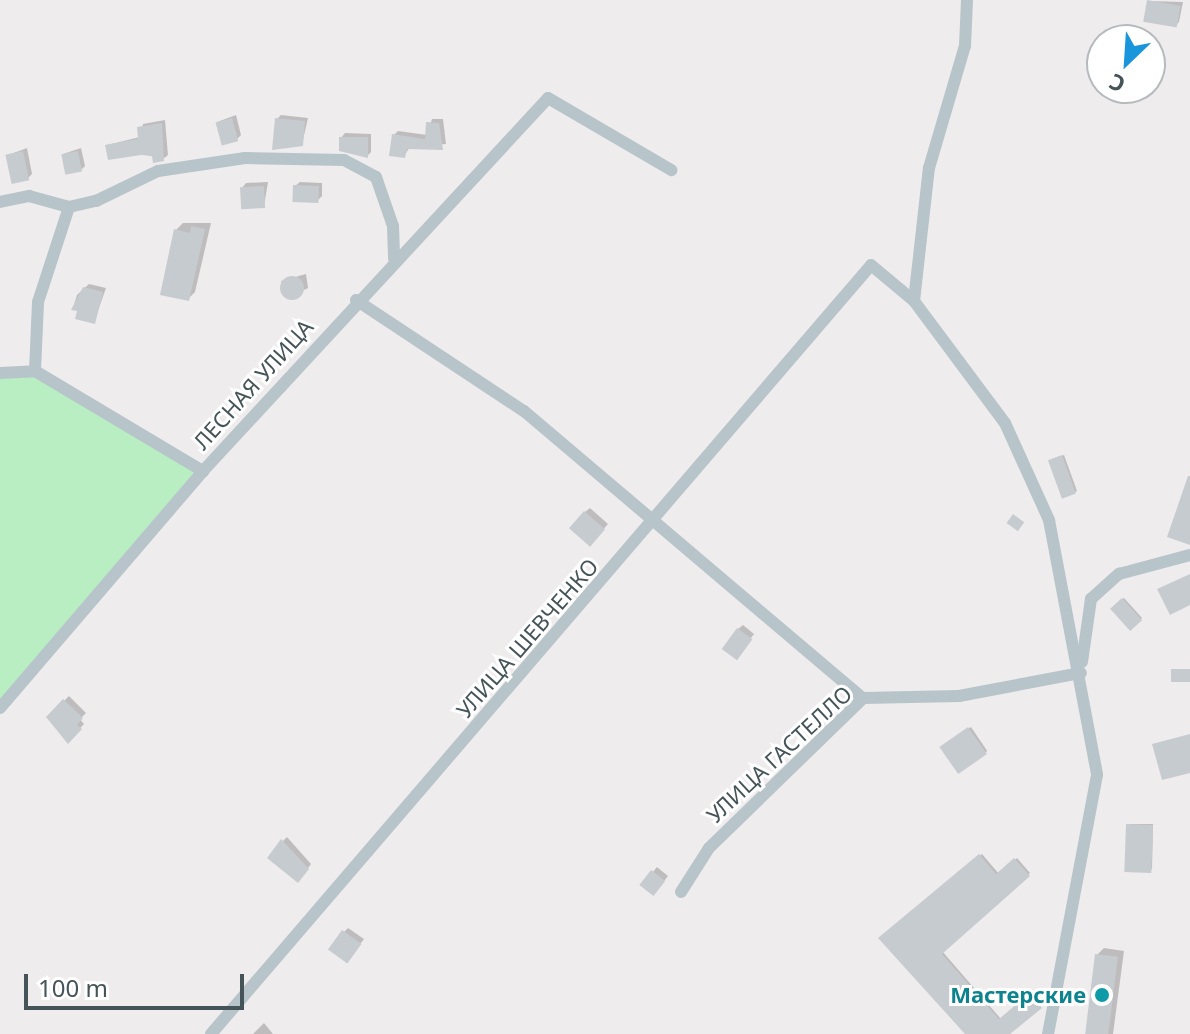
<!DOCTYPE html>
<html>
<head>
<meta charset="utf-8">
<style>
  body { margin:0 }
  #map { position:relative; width:1190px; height:1034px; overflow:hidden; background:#efeced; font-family:"Noto Sans",sans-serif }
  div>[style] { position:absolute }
  .green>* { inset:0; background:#b9eec3 }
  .shadow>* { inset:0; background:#0003; transform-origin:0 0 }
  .building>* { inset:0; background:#c6cbcf; transform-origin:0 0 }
  .round { border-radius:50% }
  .street>* { height:12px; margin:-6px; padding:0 6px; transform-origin:6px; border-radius:6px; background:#b7c4c9 }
  .dots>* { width:22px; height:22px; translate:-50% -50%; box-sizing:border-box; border:4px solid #fff; border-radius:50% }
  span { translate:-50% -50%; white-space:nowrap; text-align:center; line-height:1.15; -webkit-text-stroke:6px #fff; paint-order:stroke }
  .street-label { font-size:22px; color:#455459 }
  .culture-label { font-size:22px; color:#0d838f; font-weight:700 }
  .right { translate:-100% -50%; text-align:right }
  .north { position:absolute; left:1086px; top:24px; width:80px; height:80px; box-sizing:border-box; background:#fff; border:2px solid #b5bbbd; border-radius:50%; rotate:205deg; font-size:22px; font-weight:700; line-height:32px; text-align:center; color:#455459 }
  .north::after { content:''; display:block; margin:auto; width:28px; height:36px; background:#1995dc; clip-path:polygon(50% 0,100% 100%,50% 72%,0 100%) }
  .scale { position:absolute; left:24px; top:974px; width:220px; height:36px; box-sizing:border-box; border:4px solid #455459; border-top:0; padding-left:10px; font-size:24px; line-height:28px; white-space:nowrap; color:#455459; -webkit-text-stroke:6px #fff; paint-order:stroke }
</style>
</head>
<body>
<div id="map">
  <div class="green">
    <div style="clip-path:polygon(35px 371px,203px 471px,0 708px,0 373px)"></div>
  </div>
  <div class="shadow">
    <div style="clip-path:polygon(1149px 1px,1183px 2px,1179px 22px,1175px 26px)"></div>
    <div style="clip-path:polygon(236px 115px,241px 135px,237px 139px,217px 122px)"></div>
    <div style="clip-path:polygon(281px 115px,308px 118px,302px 144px,277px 119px)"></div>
    <div style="clip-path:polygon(432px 119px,443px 119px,446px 144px,410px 147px,404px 156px,394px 135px,398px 131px,427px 135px)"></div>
    <div style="clip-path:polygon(165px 120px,168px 155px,163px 159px,107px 145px,140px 137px,143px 124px)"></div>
    <div style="clip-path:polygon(345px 133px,371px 134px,371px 152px,367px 156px,341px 138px)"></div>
    <div style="clip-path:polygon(27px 148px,32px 174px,28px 178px,8px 155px)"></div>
    <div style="clip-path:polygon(81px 148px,85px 166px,81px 170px,63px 154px)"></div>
    <div style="clip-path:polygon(268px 182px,264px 206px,242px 188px,246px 183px)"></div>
    <div style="clip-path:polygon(300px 182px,322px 183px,322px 196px,318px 200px,295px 186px)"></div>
    <div style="clip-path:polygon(183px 223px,211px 223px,195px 292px,188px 299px,176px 230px)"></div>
    <div style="clip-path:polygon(306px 274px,308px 288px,288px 298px,281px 281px)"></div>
    <div style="clip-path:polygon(89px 284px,106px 288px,94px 322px,73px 308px,77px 295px)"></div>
    <div style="clip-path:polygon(1064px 455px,1077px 491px,1075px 492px,1052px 459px)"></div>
    <div style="clip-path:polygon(590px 508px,608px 524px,595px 539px,585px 512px)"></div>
    <div style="left:1124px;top:598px;width:27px;height:16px;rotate:48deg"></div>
    <div style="clip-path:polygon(743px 625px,754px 634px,739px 653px,738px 629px)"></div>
    <div style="clip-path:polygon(69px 696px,86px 713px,80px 719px,84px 724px,68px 741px,48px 717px)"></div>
    <div style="left:971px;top:727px;width:29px;height:36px;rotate:56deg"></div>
    <div style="clip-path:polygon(1130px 824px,1153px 824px,1152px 870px,1128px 825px)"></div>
    <div style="clip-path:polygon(287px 837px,311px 864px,302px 876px,283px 841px)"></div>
    <div style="clip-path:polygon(982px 854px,999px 874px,1017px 858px,1030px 873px,942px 951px,1001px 1019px,1032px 993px,1042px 1005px,1008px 1034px,967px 1034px,881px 938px)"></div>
    <div style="clip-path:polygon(657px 867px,668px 876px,658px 889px,642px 885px)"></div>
    <div style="clip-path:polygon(348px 928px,364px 939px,351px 956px,344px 932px)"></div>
    <div style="clip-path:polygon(1104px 948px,1124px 951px,1113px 1034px,1088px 1034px,1097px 955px)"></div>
    <div style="clip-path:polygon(264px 1023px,273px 1034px,253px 1034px)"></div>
  </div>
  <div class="building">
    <div style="left:1147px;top:0;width:34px;height:22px;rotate:10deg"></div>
    <div style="left:232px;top:118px;width:24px;height:17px;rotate:75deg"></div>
    <div style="clip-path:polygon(275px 118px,305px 121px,303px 146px,272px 150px)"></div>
    <div style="clip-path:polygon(426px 122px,439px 123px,443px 150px,407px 149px,405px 158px,389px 156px,392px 134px,425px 139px)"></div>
    <div style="clip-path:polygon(162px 123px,164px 161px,153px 163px,152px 156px,141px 155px,108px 160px,105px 145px,138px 139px,137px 127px)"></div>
    <div style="clip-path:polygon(339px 137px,368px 137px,368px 158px,339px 151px)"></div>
    <div style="left:23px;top:151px;width:30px;height:18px;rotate:78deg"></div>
    <div style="left:78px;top:151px;width:21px;height:17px;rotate:79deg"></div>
    <div style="left:293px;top:185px;width:26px;height:17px;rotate:2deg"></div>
    <div style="left:264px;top:186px;width:22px;height:24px;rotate:87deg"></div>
    <div style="clip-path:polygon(191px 226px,205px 229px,189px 301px,160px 295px,174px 229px,190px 233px)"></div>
    <div class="round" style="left:280px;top:276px;width:24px;height:24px"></div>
    <div style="clip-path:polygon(83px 287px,103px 292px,95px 324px,75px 319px,77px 311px,71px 310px)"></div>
    <div style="left:1062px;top:455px;width:41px;height:15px;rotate:70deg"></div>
    <div style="clip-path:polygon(1188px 476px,1190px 476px,1190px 545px,1167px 537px)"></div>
    <div style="left:584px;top:511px;width:28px;height:23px;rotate:41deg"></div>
    <div style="left:1013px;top:514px;width:14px;height:11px;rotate:36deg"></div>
    <div style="clip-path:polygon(1190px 574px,1190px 605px,1170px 615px,1157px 589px)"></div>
    <div style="left:1122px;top:598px;width:30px;height:16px;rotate:48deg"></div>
    <div style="left:737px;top:628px;width:19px;height:26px;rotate:36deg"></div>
    <div style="left:1190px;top:669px;width:13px;height:19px;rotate:90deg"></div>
    <div style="clip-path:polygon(63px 699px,83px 718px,77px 725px,82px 729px,68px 744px,46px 717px)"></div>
    <div style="left:968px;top:727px;width:33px;height:35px;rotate:55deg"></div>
    <div style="clip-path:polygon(1190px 734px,1190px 773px,1162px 780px,1152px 744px)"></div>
    <div style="left:1126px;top:824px;width:27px;height:48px;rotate:2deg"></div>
    <div style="clip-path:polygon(281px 839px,309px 869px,298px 883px,267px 858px)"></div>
    <div style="clip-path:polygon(979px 854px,996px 874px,1014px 858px,1030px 876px,942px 954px,999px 1019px,1030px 993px,1042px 1008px,1010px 1034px,965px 1034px,878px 938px)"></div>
    <div style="left:651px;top:870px;width:18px;height:19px;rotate:38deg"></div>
    <div style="left:342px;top:930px;width:24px;height:24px;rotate:36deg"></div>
    <div style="left:1095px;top:954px;width:23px;height:81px;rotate:7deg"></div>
  </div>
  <div class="street">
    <div style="left:0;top:202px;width:30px;rotate:-12deg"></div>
    <div style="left:29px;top:196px;width:41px;rotate:15.4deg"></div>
    <div style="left:69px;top:207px;width:28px;rotate:-13deg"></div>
    <div style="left:96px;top:201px;width:69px;rotate:-25.8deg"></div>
    <div style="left:158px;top:171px;width:88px;rotate:-8.5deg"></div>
    <div style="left:245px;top:158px;width:99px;rotate:1.2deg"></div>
    <div style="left:344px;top:160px;width:36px;rotate:28deg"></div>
    <div style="left:376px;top:177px;width:52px;rotate:70.9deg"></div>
    <div style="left:393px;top:226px;width:33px;rotate:88deg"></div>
    <div style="left:356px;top:300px;width:201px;rotate:33.5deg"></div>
    <div style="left:524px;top:411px;width:444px;rotate:40.3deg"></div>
    <div style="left:914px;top:301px;width:134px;rotate:-83.6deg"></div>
    <div style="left:929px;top:168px;width:127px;rotate:-73.6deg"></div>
    <div style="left:965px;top:46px;width:46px;rotate:-87.5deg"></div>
    <div style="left:35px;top:371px;width:69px;rotate:-87.5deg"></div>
    <div style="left:38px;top:302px;width:100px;rotate:-71.9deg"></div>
    <div style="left:0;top:373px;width:35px;rotate:-3deg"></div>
    <div style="left:35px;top:371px;width:196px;rotate:30.8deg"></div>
    <div style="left:1082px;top:662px;width:64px;rotate:-81.9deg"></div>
    <div style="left:1091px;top:599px;width:38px;rotate:-42deg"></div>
    <div style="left:1119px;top:574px;width:73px;rotate:-15deg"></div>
    <div style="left:0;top:708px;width:312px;rotate:-49.4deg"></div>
    <div style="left:203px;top:471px;width:508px;rotate:-47.23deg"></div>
    <div style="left:548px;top:98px;width:143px;rotate:30.3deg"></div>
    <div style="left:681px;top:892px;width:52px;rotate:-57.5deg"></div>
    <div style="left:709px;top:848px;width:215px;rotate:-44.2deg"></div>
    <div style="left:863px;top:698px;width:96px;rotate:-1.2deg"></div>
    <div style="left:959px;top:696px;width:124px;rotate:-10.7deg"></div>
    <div style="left:211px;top:1034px;width:1013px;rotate:-49.36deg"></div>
    <div style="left:871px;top:265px;width:56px;rotate:39.9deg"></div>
    <div style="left:914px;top:301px;width:152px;rotate:53.3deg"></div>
    <div style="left:1005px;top:423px;width:107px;rotate:65.6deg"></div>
    <div style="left:1049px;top:520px;width:259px;rotate:79.3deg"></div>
    <div style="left:1097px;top:775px;width:264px;rotate:100.7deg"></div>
  </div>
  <div class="dots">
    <div style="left:1102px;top:995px;background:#0f9aa8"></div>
  </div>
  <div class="street-label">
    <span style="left:253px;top:384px;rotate:-48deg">ЛЕСНАЯ УЛИЦА</span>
    <span style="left:527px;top:638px;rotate:-49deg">УЛИЦА ШЕВЧЕНКО</span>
    <span style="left:779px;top:754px;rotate:-43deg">УЛИЦА ГАСТЕЛЛО</span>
  </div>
  <div class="culture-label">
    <span class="right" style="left:1086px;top:995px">Мастерские</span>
  </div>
  <div class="north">С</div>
  <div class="scale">100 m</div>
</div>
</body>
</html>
